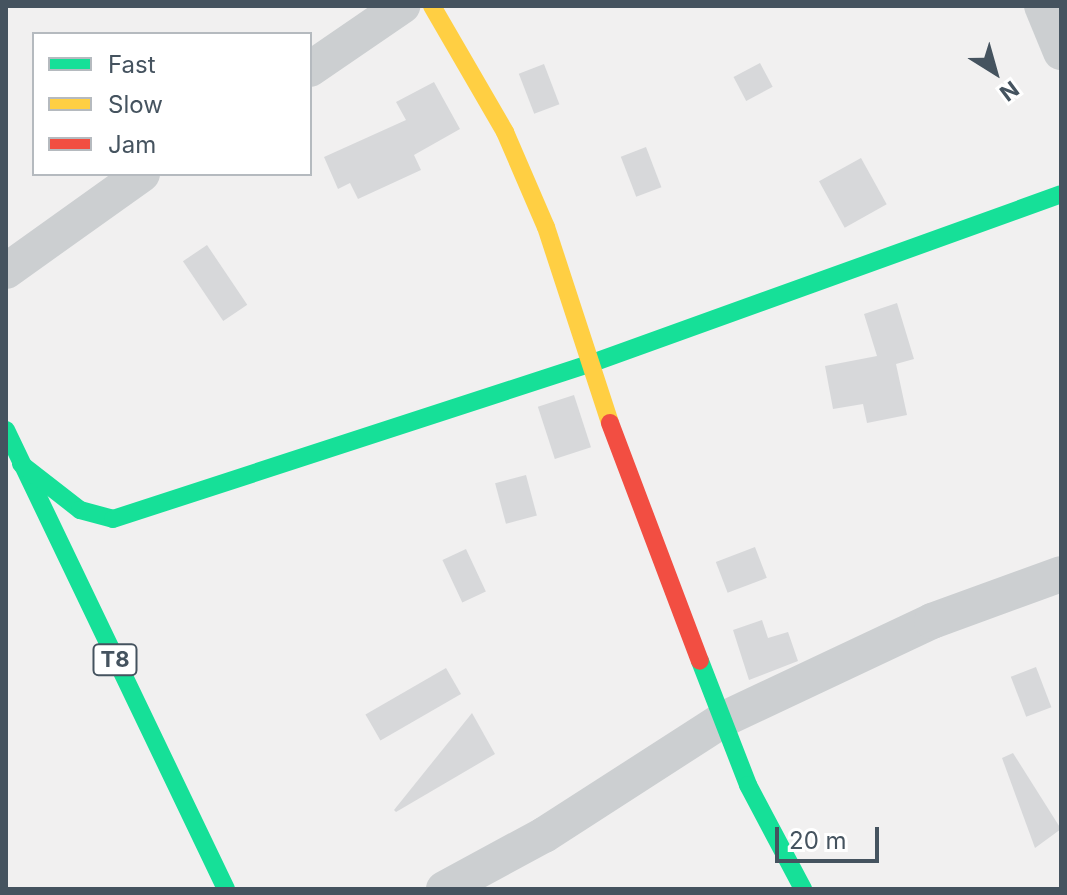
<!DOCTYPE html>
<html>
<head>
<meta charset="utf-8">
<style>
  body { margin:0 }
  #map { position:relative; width:1067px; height:895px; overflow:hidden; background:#f1f0f0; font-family:Inter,sans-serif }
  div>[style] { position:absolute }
  .building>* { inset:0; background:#d7d8da; transform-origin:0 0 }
  .street>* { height:36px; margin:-18px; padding:0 18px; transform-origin:18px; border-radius:18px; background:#cccfd1 }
  .fast>* { height:18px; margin:-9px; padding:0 9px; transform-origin:9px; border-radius:9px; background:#16e098 }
  .slow>* { height:18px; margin:-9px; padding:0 9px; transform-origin:9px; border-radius:9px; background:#ffcf43 }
  .jam>* { height:18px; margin:-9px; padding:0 9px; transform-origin:9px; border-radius:9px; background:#f24e42 }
  span { translate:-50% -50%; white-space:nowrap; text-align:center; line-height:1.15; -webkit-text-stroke:6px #fff; paint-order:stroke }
  .shield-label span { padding:2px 6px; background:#fff; border:2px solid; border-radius:6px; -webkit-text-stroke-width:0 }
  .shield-label { font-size:22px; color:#45535f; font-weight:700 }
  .frame { position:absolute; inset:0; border:8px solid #45535f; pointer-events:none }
  .legend { position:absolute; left:32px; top:32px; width:280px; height:144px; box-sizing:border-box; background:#fff; border:2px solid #b5babf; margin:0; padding:10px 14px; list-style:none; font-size:24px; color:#45535f }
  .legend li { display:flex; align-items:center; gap:16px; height:40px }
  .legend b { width:40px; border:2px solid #b5babf }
  .north { position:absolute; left:955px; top:32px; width:80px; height:80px; -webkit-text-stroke:6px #fff; paint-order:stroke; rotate:143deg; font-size:22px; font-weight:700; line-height:32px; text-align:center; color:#45535f }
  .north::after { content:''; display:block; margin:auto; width:28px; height:36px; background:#45535f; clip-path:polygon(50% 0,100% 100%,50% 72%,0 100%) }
  .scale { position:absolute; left:775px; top:827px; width:104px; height:36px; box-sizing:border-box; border:4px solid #45535f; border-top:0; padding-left:10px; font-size:24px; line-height:28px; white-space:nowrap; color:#45535f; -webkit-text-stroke:6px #fff; paint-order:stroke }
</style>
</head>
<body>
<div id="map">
  <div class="building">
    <div style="left:760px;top:63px;width:27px;height:30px;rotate:62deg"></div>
    <div style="left:544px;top:64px;width:43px;height:27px;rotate:69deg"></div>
    <div style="clip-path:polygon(434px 82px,460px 129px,414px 155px,421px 170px,358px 199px,350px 183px,338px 189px,324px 157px,406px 120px,396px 102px)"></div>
    <div style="left:646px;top:147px;width:43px;height:27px;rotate:69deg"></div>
    <div style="left:861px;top:158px;width:53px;height:48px;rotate:61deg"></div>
    <div style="left:207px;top:245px;width:72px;height:29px;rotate:56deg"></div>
    <div style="clip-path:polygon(897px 303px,914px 359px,896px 364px,907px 415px,867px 423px,863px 404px,833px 409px,825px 366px,877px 356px,864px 314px)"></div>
    <div style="left:574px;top:395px;width:55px;height:38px;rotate:72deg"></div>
    <div style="left:526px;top:475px;width:42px;height:32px;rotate:75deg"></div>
    <div style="left:755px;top:547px;width:33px;height:42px;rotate:69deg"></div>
    <div style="left:466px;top:549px;width:47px;height:26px;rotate:65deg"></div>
    <div style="clip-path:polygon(762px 620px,768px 638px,788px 632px,798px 661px,749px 680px,733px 630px)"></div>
    <div style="left:1036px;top:667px;width:43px;height:27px;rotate:69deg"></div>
    <div style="left:446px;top:668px;width:30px;height:93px;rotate:60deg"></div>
    <div style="clip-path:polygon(472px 713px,495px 754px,396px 812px,394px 810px)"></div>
    <div style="clip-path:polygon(1013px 753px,1061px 829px,1035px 848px,1002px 758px)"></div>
  </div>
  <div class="street">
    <div style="left:1042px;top:6px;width:50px;rotate:67.6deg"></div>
    <div style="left:310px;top:69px;width:112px;rotate:-34.4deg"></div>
    <div style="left:6px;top:271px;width:167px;rotate:-35.5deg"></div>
    <div style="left:444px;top:889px;width:114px;rotate:-28.4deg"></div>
    <div style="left:544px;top:835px;width:214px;rotate:-32.8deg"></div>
    <div style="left:724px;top:719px;width:230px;rotate:-25.2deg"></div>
    <div style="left:932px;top:621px;width:137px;rotate:-20deg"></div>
  </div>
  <div class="fast">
    <div style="left:6px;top:430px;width:509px;rotate:64.39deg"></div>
    <div style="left:21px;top:464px;width:75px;rotate:37.9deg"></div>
    <div style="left:80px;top:510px;width:34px;rotate:15deg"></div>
    <div style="left:113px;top:519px;width:507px;rotate:-18.04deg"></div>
    <div style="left:595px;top:362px;width:495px;rotate:-19.8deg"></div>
    <div style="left:700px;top:661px;width:133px;rotate:68.8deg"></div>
    <div style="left:748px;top:785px;width:118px;rotate:62.1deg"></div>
  </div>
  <div class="slow">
    <div style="left:432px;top:6px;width:146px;rotate:59.9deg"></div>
    <div style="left:505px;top:132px;width:103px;rotate:66.7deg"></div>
    <div style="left:546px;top:227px;width:206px;rotate:71.9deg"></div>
  </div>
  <div class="jam">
    <div style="left:610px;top:423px;width:254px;rotate:69.3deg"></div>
  </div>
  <div class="shield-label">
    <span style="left:115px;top:660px">T8</span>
  </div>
  <div class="frame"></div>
  <ul class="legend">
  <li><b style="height:10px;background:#16e098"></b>Fast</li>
  <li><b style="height:10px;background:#ffcf43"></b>Slow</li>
  <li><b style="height:10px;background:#f24e42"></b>Jam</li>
  </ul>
  <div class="north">N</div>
  <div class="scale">20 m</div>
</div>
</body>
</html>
